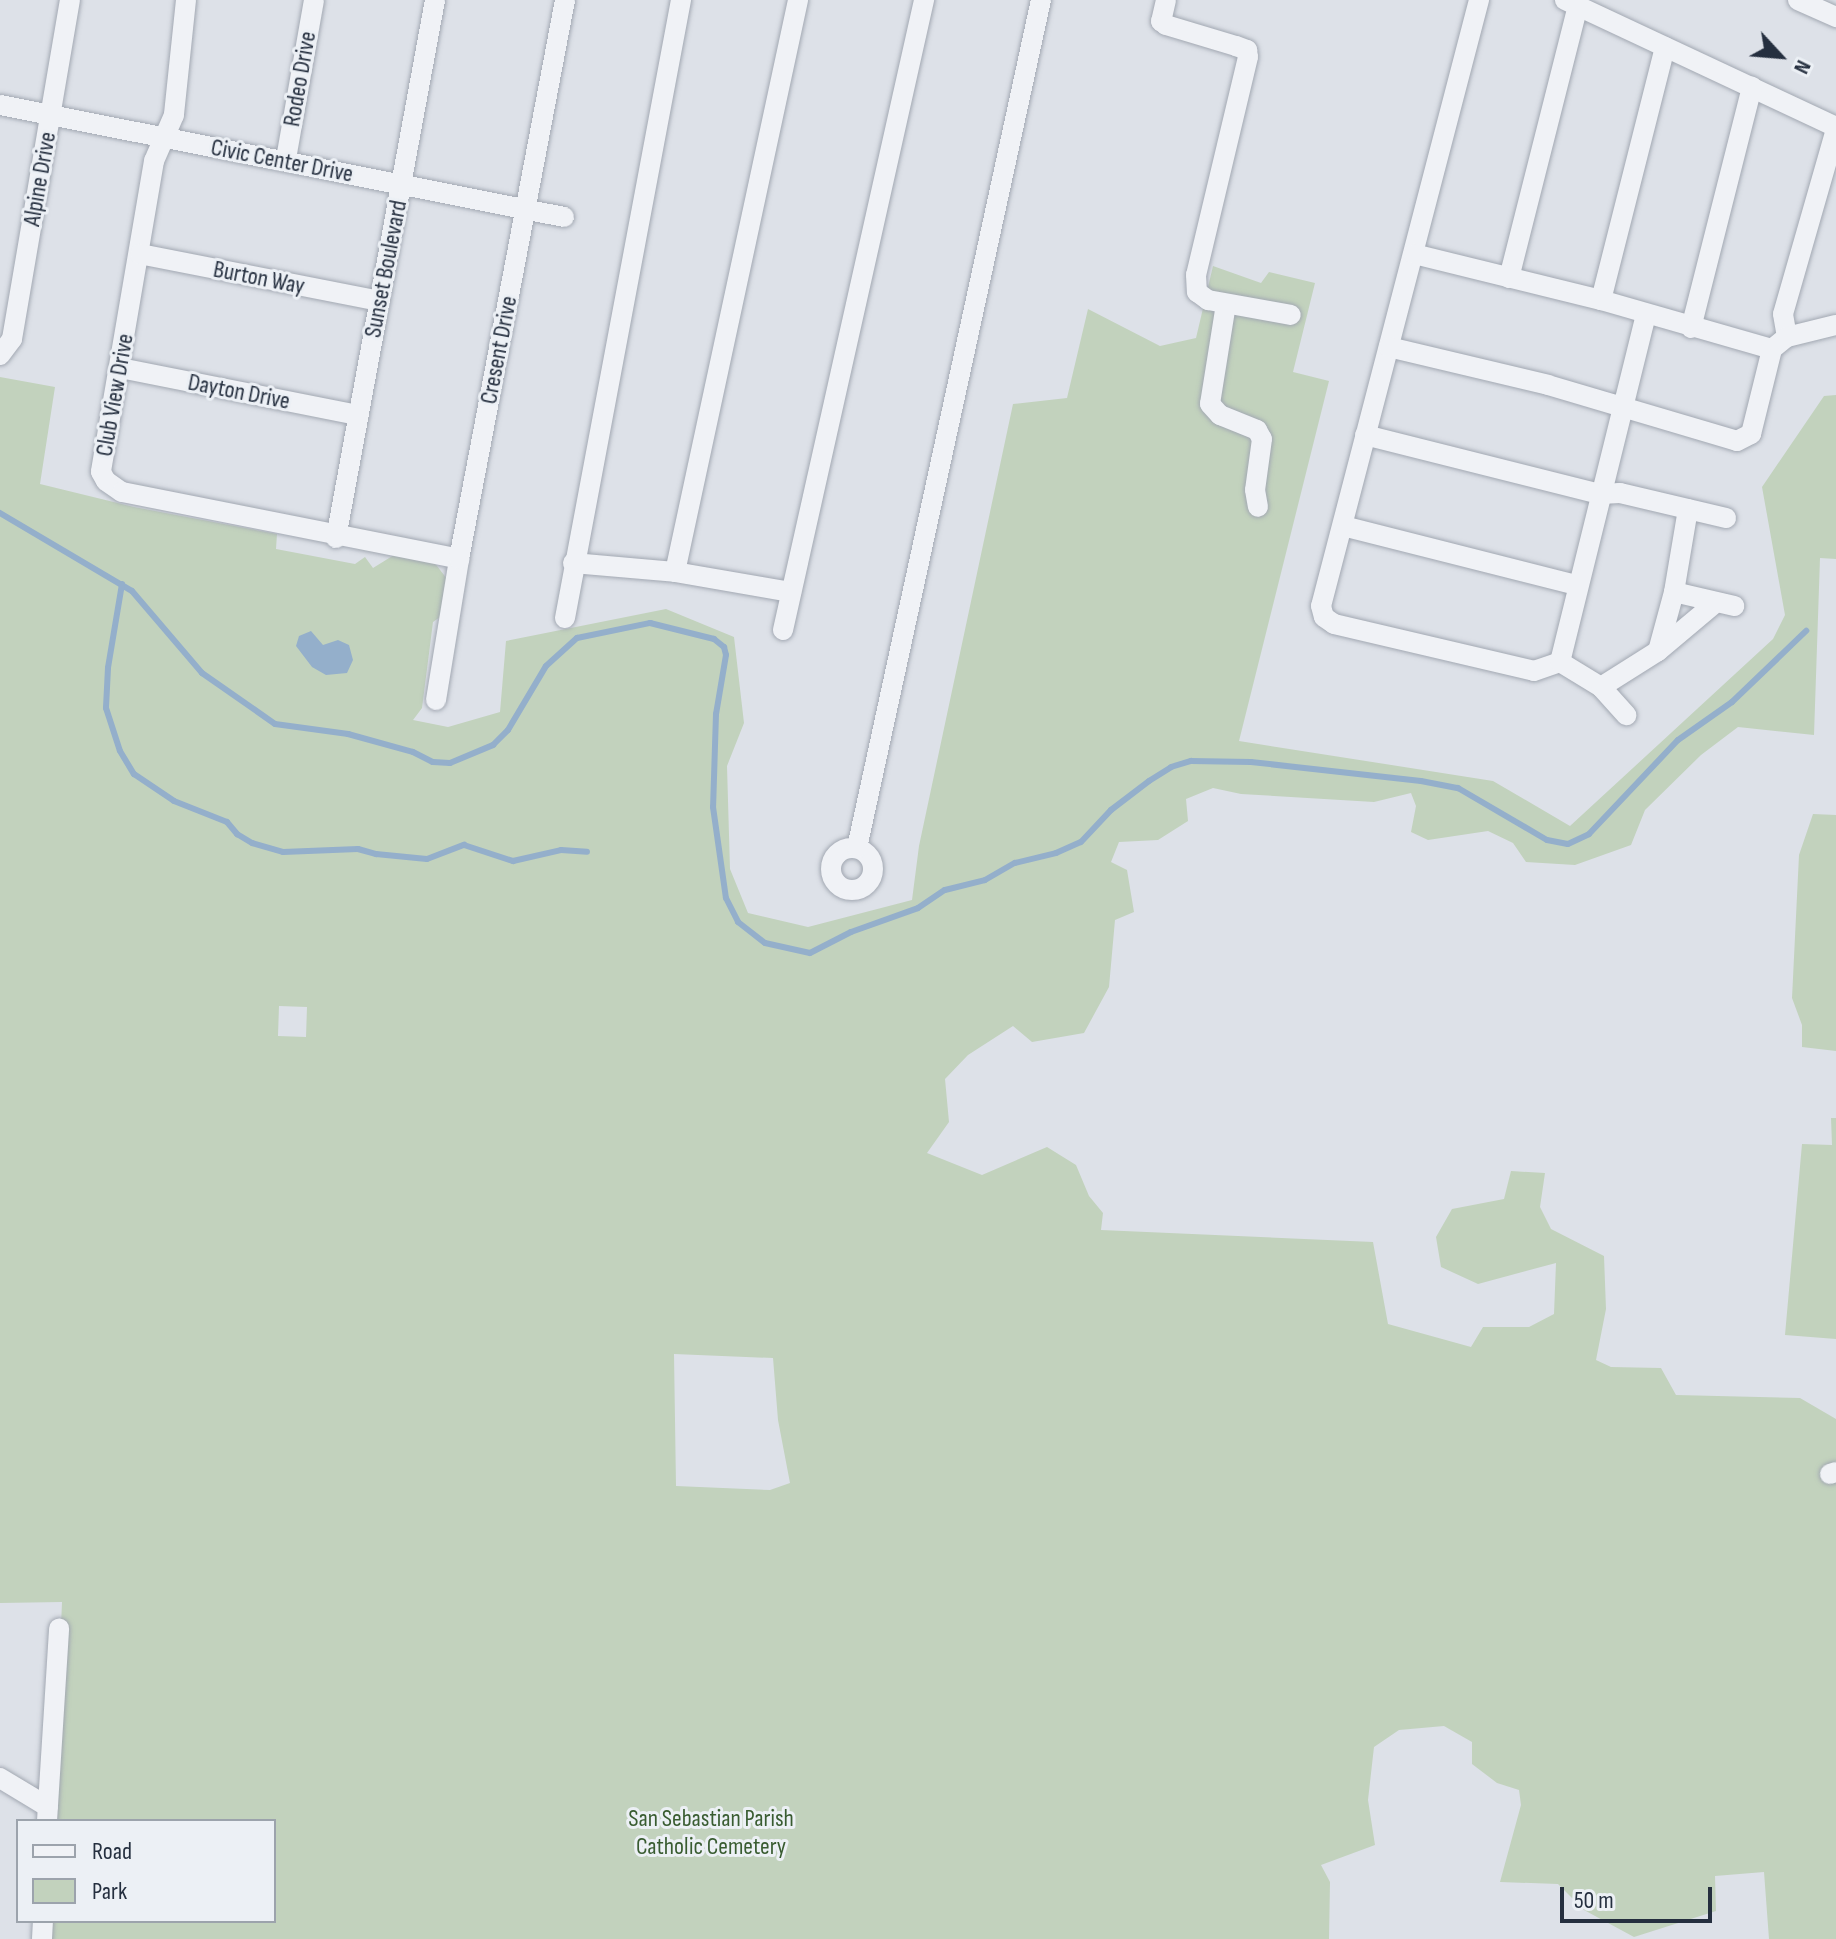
<!DOCTYPE html>
<html>
<head>
<meta charset="utf-8">
<style>
  body { margin:0 }
  #map { position:relative; width:1836px; height:1939px; overflow:hidden; background:#dde1e8; font-family:"Sofia Sans Condensed",sans-serif }
  div>[style] { position:absolute }
  .green>* { inset:0; background:#c2d2bd }
  .water>* { inset:0; background:#94afcb }
  .stream>* { height:6px; margin:-3px; padding:0 3px; transform-origin:3px; border-radius:3px; background:#94afcb }
  .roads { filter:drop-shadow(0 0 2px #a2a8b2) drop-shadow(0 0 2px #a2a8b2) }
  .street>* { height:20px; margin:-10px; padding:0 10px; transform-origin:10px; border-radius:10px; background:#f0f2f6 }
  .street>.ring { margin:-10px; padding:0; box-sizing:content-box; background:none; border:20px solid #f0f2f6; border-radius:50% }
  span { translate:-50% -50%; white-space:nowrap; text-align:center; line-height:1.15; -webkit-text-stroke:6px #ecf0f5; paint-order:stroke }
  .street-label { font-size:24px; color:#252f3f }
  .park-label { font-size:24px; color:#395c31 }
  .legend { position:absolute; left:16px; top:1819px; width:260px; height:104px; box-sizing:border-box; background:#ecf0f5; border:2px solid #9ca3ac; margin:0; padding:10px 14px; list-style:none; font-size:24px; color:#252f3f }
  .legend li { display:flex; align-items:center; gap:16px; height:40px }
  .legend b { width:40px; border:2px solid #9ca3ac }
  .north { position:absolute; left:1740px; top:16px; width:80px; height:80px; -webkit-text-stroke:6px #ecf0f5; paint-order:stroke; rotate:116deg; font-size:22px; font-weight:700; line-height:32px; text-align:center; color:#252f3f }
  .north::after { content:''; display:block; margin:auto; width:28px; height:36px; background:#252f3f; clip-path:polygon(50% 0,100% 100%,50% 72%,0 100%) }
  .scale { position:absolute; left:1560px; top:1887px; width:152px; height:36px; box-sizing:border-box; border:4px solid #252f3f; border-top:0; padding-left:10px; font-size:24px; line-height:28px; white-space:nowrap; color:#252f3f; -webkit-text-stroke:6px #ecf0f5; paint-order:stroke }
</style>
</head>
<body>
<div id="map">
  <div class="green">
    <div style="clip-path:polygon(evenodd,1213px 266px,1261px 283px,1269px 272px,1315px 283px,1293px 372px,1329px 381px,1239px 741px,1493px 781px,1570px 826px,1773px 639px,1785px 615px,1762px 487px,1824px 396px,1836px 395px,1836px 559px,1820px 558px,1814px 735px,1738px 727px,1701px 755px,1645px 810px,1631px 845px,1575px 865px,1526px 862px,1513px 843px,1488px 831px,1428px 840px,1411px 832px,1416px 806px,1411px 793px,1374px 802px,1241px 794px,1213px 788px,1186px 799px,1188px 821px,1158px 840px,1119px 842px,1111px 862px,1127px 870px,1134px 912px,1115px 920px,1109px 987px,1084px 1033px,1032px 1042px,1013px 1026px,968px 1055px,945px 1079px,949px 1122px,927px 1153px,982px 1175px,1047px 1147px,1076px 1165px,1089px 1196px,1103px 1213px,1101px 1230px,1373px 1242px,1388px 1324px,1471px 1347px,1483px 1327px,1529px 1327px,1554px 1314px,1556px 1263px,1478px 1284px,1441px 1267px,1436px 1237px,1452px 1209px,1504px 1199px,1511px 1171px,1545px 1173px,1540px 1207px,1551px 1229px,1604px 1256px,1606px 1309px,1596px 1360px,1611px 1367px,1661px 1368px,1676px 1395px,1800px 1398px,1836px 1419px,1836px 1939px,1769px 1939px,1764px 1872px,1715px 1876px,1716px 1911px,1634px 1937px,1584px 1910px,1558px 1884px,1500px 1882px,1521px 1805px,1519px 1790px,1497px 1783px,1472px 1764px,1472px 1742px,1444px 1726px,1399px 1730px,1374px 1747px,1368px 1800px,1375px 1845px,1321px 1865px,1330px 1882px,1329px 1939px,47px 1939px,48px 1921px,274px 1921px,274px 1821px,53px 1821px,62px 1602px,0 1603px,0 377px,55px 387px,40px 484px,134px 507px,277px 534px,276px 549px,355px 564px,365px 557px,373px 568px,394px 555px,434px 562px,447px 579px,440px 617px,433px 622px,422px 708px,413px 720px,448px 727px,500px 712px,506px 641px,666px 609px,734px 637px,744px 723px,727px 766px,730px 869px,748px 913px,808px 927px,912px 900px,919px 846px,1013px 404px,1067px 398px,1088px 309px,1160px 346px,1196px 338px,1213px 266px,279px 1006px,307px 1007px,306px 1037px,278px 1036px,279px 1006px,1213px 266px,674px 1354px,773px 1358px,778px 1420px,790px 1483px,770px 1490px,676px 1486px,674px 1354px)"></div>
    <div style="clip-path:polygon(1813px 814px,1836px 815px,1836px 1051px,1802px 1047px,1802px 1025px,1792px 998px,1799px 855px)"></div>
    <div style="clip-path:polygon(1831px 1118px,1836px 1118px,1836px 1339px,1785px 1335px,1802px 1144px,1832px 1145px)"></div>
  </div>
  <div class="water">
    <div style="clip-path:polygon(311px 631px,323px 645px,338px 640px,349px 645px,353px 660px,347px 673px,326px 675px,312px 667px,296px 646px,299px 636px)"></div>
  </div>
  <div class="stream">
    <div style="left:0;top:513px;width:153px;rotate:30.6deg"></div>
    <div style="left:132px;top:591px;width:108px;rotate:49.5deg"></div>
    <div style="left:202px;top:673px;width:89px;rotate:34.9deg"></div>
    <div style="left:275px;top:724px;width:74px;rotate:7.8deg"></div>
    <div style="left:348px;top:734px;width:67px;rotate:15.5deg"></div>
    <div style="left:413px;top:752px;width:22px;rotate:27deg"></div>
    <div style="left:433px;top:762px;width:17px;rotate:3deg"></div>
    <div style="left:450px;top:763px;width:47px;rotate:-22.7deg"></div>
    <div style="left:493px;top:745px;width:21px;rotate:-45deg"></div>
    <div style="left:508px;top:730px;width:74px;rotate:-59.3deg"></div>
    <div style="left:546px;top:666px;width:42px;rotate:-42.1deg"></div>
    <div style="left:577px;top:638px;width:75px;rotate:-11.6deg"></div>
    <div style="left:650px;top:623px;width:66px;rotate:14deg"></div>
    <div style="left:714px;top:639px;width:13px;rotate:39deg"></div>
    <div style="left:724px;top:647px;width:8px;rotate:76deg"></div>
    <div style="left:726px;top:655px;width:60px;rotate:99.6deg"></div>
    <div style="left:716px;top:714px;width:93px;rotate:91.8deg"></div>
    <div style="left:713px;top:807px;width:92px;rotate:81.9deg"></div>
    <div style="left:726px;top:898px;width:27px;rotate:63deg"></div>
    <div style="left:738px;top:922px;width:34px;rotate:38deg"></div>
    <div style="left:765px;top:943px;width:46px;rotate:12.5deg"></div>
    <div style="left:810px;top:953px;width:46px;rotate:-27.1deg"></div>
    <div style="left:851px;top:932px;width:71px;rotate:-19.7deg"></div>
    <div style="left:918px;top:908px;width:32px;rotate:-34deg"></div>
    <div style="left:945px;top:890px;width:41px;rotate:-14deg"></div>
    <div style="left:985px;top:880px;width:34px;rotate:-30deg"></div>
    <div style="left:1015px;top:863px;width:42px;rotate:-13.7deg"></div>
    <div style="left:1056px;top:853px;width:27px;rotate:-24deg"></div>
    <div style="left:1081px;top:842px;width:44px;rotate:-46.8deg"></div>
    <div style="left:1111px;top:810px;width:48px;rotate:-37.3deg"></div>
    <div style="left:1149px;top:781px;width:26px;rotate:-32deg"></div>
    <div style="left:1171px;top:767px;width:21px;rotate:-17deg"></div>
    <div style="left:1191px;top:761px;width:60px;rotate:1deg"></div>
    <div style="left:1251px;top:762px;width:171px;rotate:6.4deg"></div>
    <div style="left:1421px;top:781px;width:38px;rotate:11deg"></div>
    <div style="left:1458px;top:788px;width:103px;rotate:30.3deg"></div>
    <div style="left:1547px;top:840px;width:21px;rotate:11deg"></div>
    <div style="left:1568px;top:844px;width:23px;rotate:-25deg"></div>
    <div style="left:1589px;top:834px;width:129px;rotate:-46.6deg"></div>
    <div style="left:1678px;top:740px;width:66px;rotate:-35.1deg"></div>
    <div style="left:1732px;top:702px;width:103px;rotate:-43.8deg"></div>
    <div style="left:122px;top:584px;width:85px;rotate:99.5deg"></div>
    <div style="left:108px;top:668px;width:40px;rotate:92.9deg"></div>
    <div style="left:106px;top:708px;width:45px;rotate:72deg"></div>
    <div style="left:120px;top:751px;width:27px;rotate:59deg"></div>
    <div style="left:134px;top:774px;width:48px;rotate:34deg"></div>
    <div style="left:174px;top:801px;width:57px;rotate:21.6deg"></div>
    <div style="left:227px;top:822px;width:16px;rotate:50deg"></div>
    <div style="left:237px;top:834px;width:17px;rotate:31deg"></div>
    <div style="left:252px;top:843px;width:32px;rotate:16deg"></div>
    <div style="left:283px;top:852px;width:75px;rotate:-2.3deg"></div>
    <div style="left:358px;top:849px;width:19px;rotate:16deg"></div>
    <div style="left:376px;top:854px;width:51px;rotate:5.6deg"></div>
    <div style="left:427px;top:859px;width:40px;rotate:-21deg"></div>
    <div style="left:464px;top:845px;width:52px;rotate:18.1deg"></div>
    <div style="left:513px;top:861px;width:49px;rotate:-12.9deg"></div>
    <div style="left:561px;top:850px;width:26px;rotate:4deg"></div>
  </div>
  <div class="roads">
    <div class="street">
      <div style="left:186px;top:0;width:116px;rotate:96deg"></div>
      <div style="left:174px;top:115px;width:50px;rotate:113.5deg"></div>
      <div style="left:154px;top:161px;width:315px;rotate:99.7deg"></div>
      <div style="left:101px;top:472px;width:10px;rotate:61deg"></div>
      <div style="left:106px;top:481px;width:19px;rotate:35deg"></div>
      <div style="left:122px;top:492px;width:344px;rotate:11.2deg"></div>
      <div style="left:1166px;top:0;width:22px;rotate:103deg"></div>
      <div style="left:1161px;top:21px;width:6px;rotate:39deg"></div>
      <div style="left:1166px;top:25px;width:73px;rotate:16.7deg"></div>
      <div style="left:1236px;top:46px;width:12px;rotate:20deg"></div>
      <div style="left:1247px;top:50px;width:7px;rotate:82deg"></div>
      <div style="left:1248px;top:57px;width:224px;rotate:103.4deg"></div>
      <div style="left:1196px;top:275px;width:17px;rotate:87deg"></div>
      <div style="left:1197px;top:292px;width:14px;rotate:36deg"></div>
      <div style="left:1208px;top:300px;width:84px;rotate:10.2deg"></div>
      <div style="left:1479px;top:0;width:626px;rotate:104.61deg"></div>
      <div style="left:1321px;top:606px;width:11px;rotate:75deg"></div>
      <div style="left:1324px;top:617px;width:12px;rotate:35deg"></div>
      <div style="left:1334px;top:624px;width:205px;rotate:13.2deg"></div>
      <div style="left:1534px;top:671px;width:28px;rotate:-19deg"></div>
      <div style="left:1565px;top:0;width:299px;rotate:25.1deg"></div>
      <div style="left:1798px;top:0;width:42px;rotate:24.1deg"></div>
      <div style="left:0;top:105px;width:575px;rotate:11.23deg"></div>
      <div style="left:286px;top:159px;width:161px;rotate:-80deg"></div>
      <div style="left:140px;top:254px;width:244px;rotate:11.1deg"></div>
      <div style="left:1414px;top:254px;width:193px;rotate:13.8deg"></div>
      <div style="left:1601px;top:300px;width:178px;rotate:16deg"></div>
      <div style="left:1509px;top:278px;width:281px;rotate:-75.8deg"></div>
      <div style="left:1601px;top:300px;width:261px;rotate:-75.8deg"></div>
      <div style="left:1226px;top:304px;width:101px;rotate:99.1deg"></div>
      <div style="left:1210px;top:404px;width:15px;rotate:48deg"></div>
      <div style="left:1220px;top:415px;width:40px;rotate:22deg"></div>
      <div style="left:1257px;top:430px;width:10px;rotate:61deg"></div>
      <div style="left:1262px;top:439px;width:51px;rotate:97.8deg"></div>
      <div style="left:1255px;top:490px;width:17px;rotate:80deg"></div>
      <div style="left:1691px;top:328px;width:249px;rotate:-75.8deg"></div>
      <div style="left:1787px;top:337px;width:23px;rotate:-100deg"></div>
      <div style="left:1783px;top:314px;width:192px;rotate:-74deg"></div>
      <div style="left:1389px;top:347px;width:163px;rotate:13.4deg"></div>
      <div style="left:1548px;top:385px;width:197px;rotate:16.5deg"></div>
      <div style="left:1737px;top:441px;width:16px;rotate:-27deg"></div>
      <div style="left:1751px;top:434px;width:88px;rotate:-76.1deg"></div>
      <div style="left:1772px;top:349px;width:19px;rotate:-39deg"></div>
      <div style="left:1787px;top:337px;width:50px;rotate:-13.8deg"></div>
      <div style="left:0;top:355px;width:20px;rotate:-53deg"></div>
      <div style="left:12px;top:339px;width:344px;rotate:-80.3deg"></div>
      <div style="left:120px;top:368px;width:243px;rotate:11.2deg"></div>
      <div style="left:1365px;top:435px;width:242px;rotate:14.1deg"></div>
      <div style="left:1600px;top:494px;width:20px;rotate:-3deg"></div>
      <div style="left:1620px;top:493px;width:109px;rotate:13.3deg"></div>
      <div style="left:1343px;top:526px;width:241px;rotate:14.2deg"></div>
      <div style="left:336px;top:538px;width:547px;rotate:-79.57deg"></div>
      <div style="left:573px;top:563px;width:102px;rotate:5deg"></div>
      <div style="left:675px;top:572px;width:118px;rotate:9.8deg"></div>
      <div style="left:675px;top:572px;width:585px;rotate:-77.86deg"></div>
      <div style="left:1674px;top:592px;width:62px;rotate:13.1deg"></div>
      <div style="left:565px;top:618px;width:629px;rotate:-79.37deg"></div>
      <div style="left:783px;top:630px;width:646px;rotate:-77.38deg"></div>
      <div style="left:1658px;top:651px;width:61px;rotate:-74.8deg"></div>
      <div style="left:1674px;top:592px;width:84px;rotate:-80.4deg"></div>
      <div style="left:1560px;top:662px;width:358px;rotate:-76.1deg"></div>
      <div style="left:1560px;top:662px;width:48px;rotate:31.4deg"></div>
      <div style="left:1601px;top:687px;width:38px;rotate:48deg"></div>
      <div style="left:1601px;top:687px;width:67px;rotate:-32.3deg"></div>
      <div style="left:1658px;top:651px;width:73px;rotate:-40deg"></div>
      <div style="left:436px;top:700px;width:143px;rotate:-80.7deg"></div>
      <div style="left:459px;top:559px;width:569px;rotate:-79.26deg"></div>
      <div class="ring" style="left:831px;top:848px;width:22px;height:22px"></div>
      <div style="left:857px;top:848px;width:868px;rotate:-77.76deg"></div>
      <div style="left:1830px;top:1474px;width:6px;rotate:-18deg"></div>
      <div style="left:0;top:1778px;width:56px;rotate:31.1deg"></div>
      <div style="left:47px;top:1821px;width:193px;rotate:-86.4deg"></div>
      <div style="left:42px;top:1939px;width:18px;rotate:-87deg"></div>
    </div>
  </div>
  <div class="street-label">
    <span style="left:300px;top:79px;rotate:-80deg">Rodeo Drive</span>
    <span style="left:282px;top:161px;rotate:11deg">Civic Center Drive</span>
    <span style="left:40px;top:179px;rotate:-80deg">Alpine Drive</span>
    <span style="left:386px;top:269px;rotate:-79deg">Sunset Boulevard</span>
    <span style="left:259px;top:278px;rotate:11deg">Burton Way</span>
    <span style="left:499px;top:350px;rotate:-79deg">Cresent Drive</span>
    <span style="left:239px;top:392px;rotate:11deg">Dayton Drive</span>
    <span style="left:115px;top:395px;rotate:-80deg">Club View Drive</span>
  </div>
  <div class="park-label">
    <span style="left:711px;top:1833px">San Sebastian Parish<br>Catholic Cemetery</span>
  </div>
  <ul class="legend">
  <li><b style="height:10px;background:#f0f2f6"></b>Road</li>
  <li><b style="height:22px;background:#c2d2bd"></b>Park</li>
  </ul>
  <div class="north">N</div>
  <div class="scale">50 m</div>
</div>
</body>
</html>
